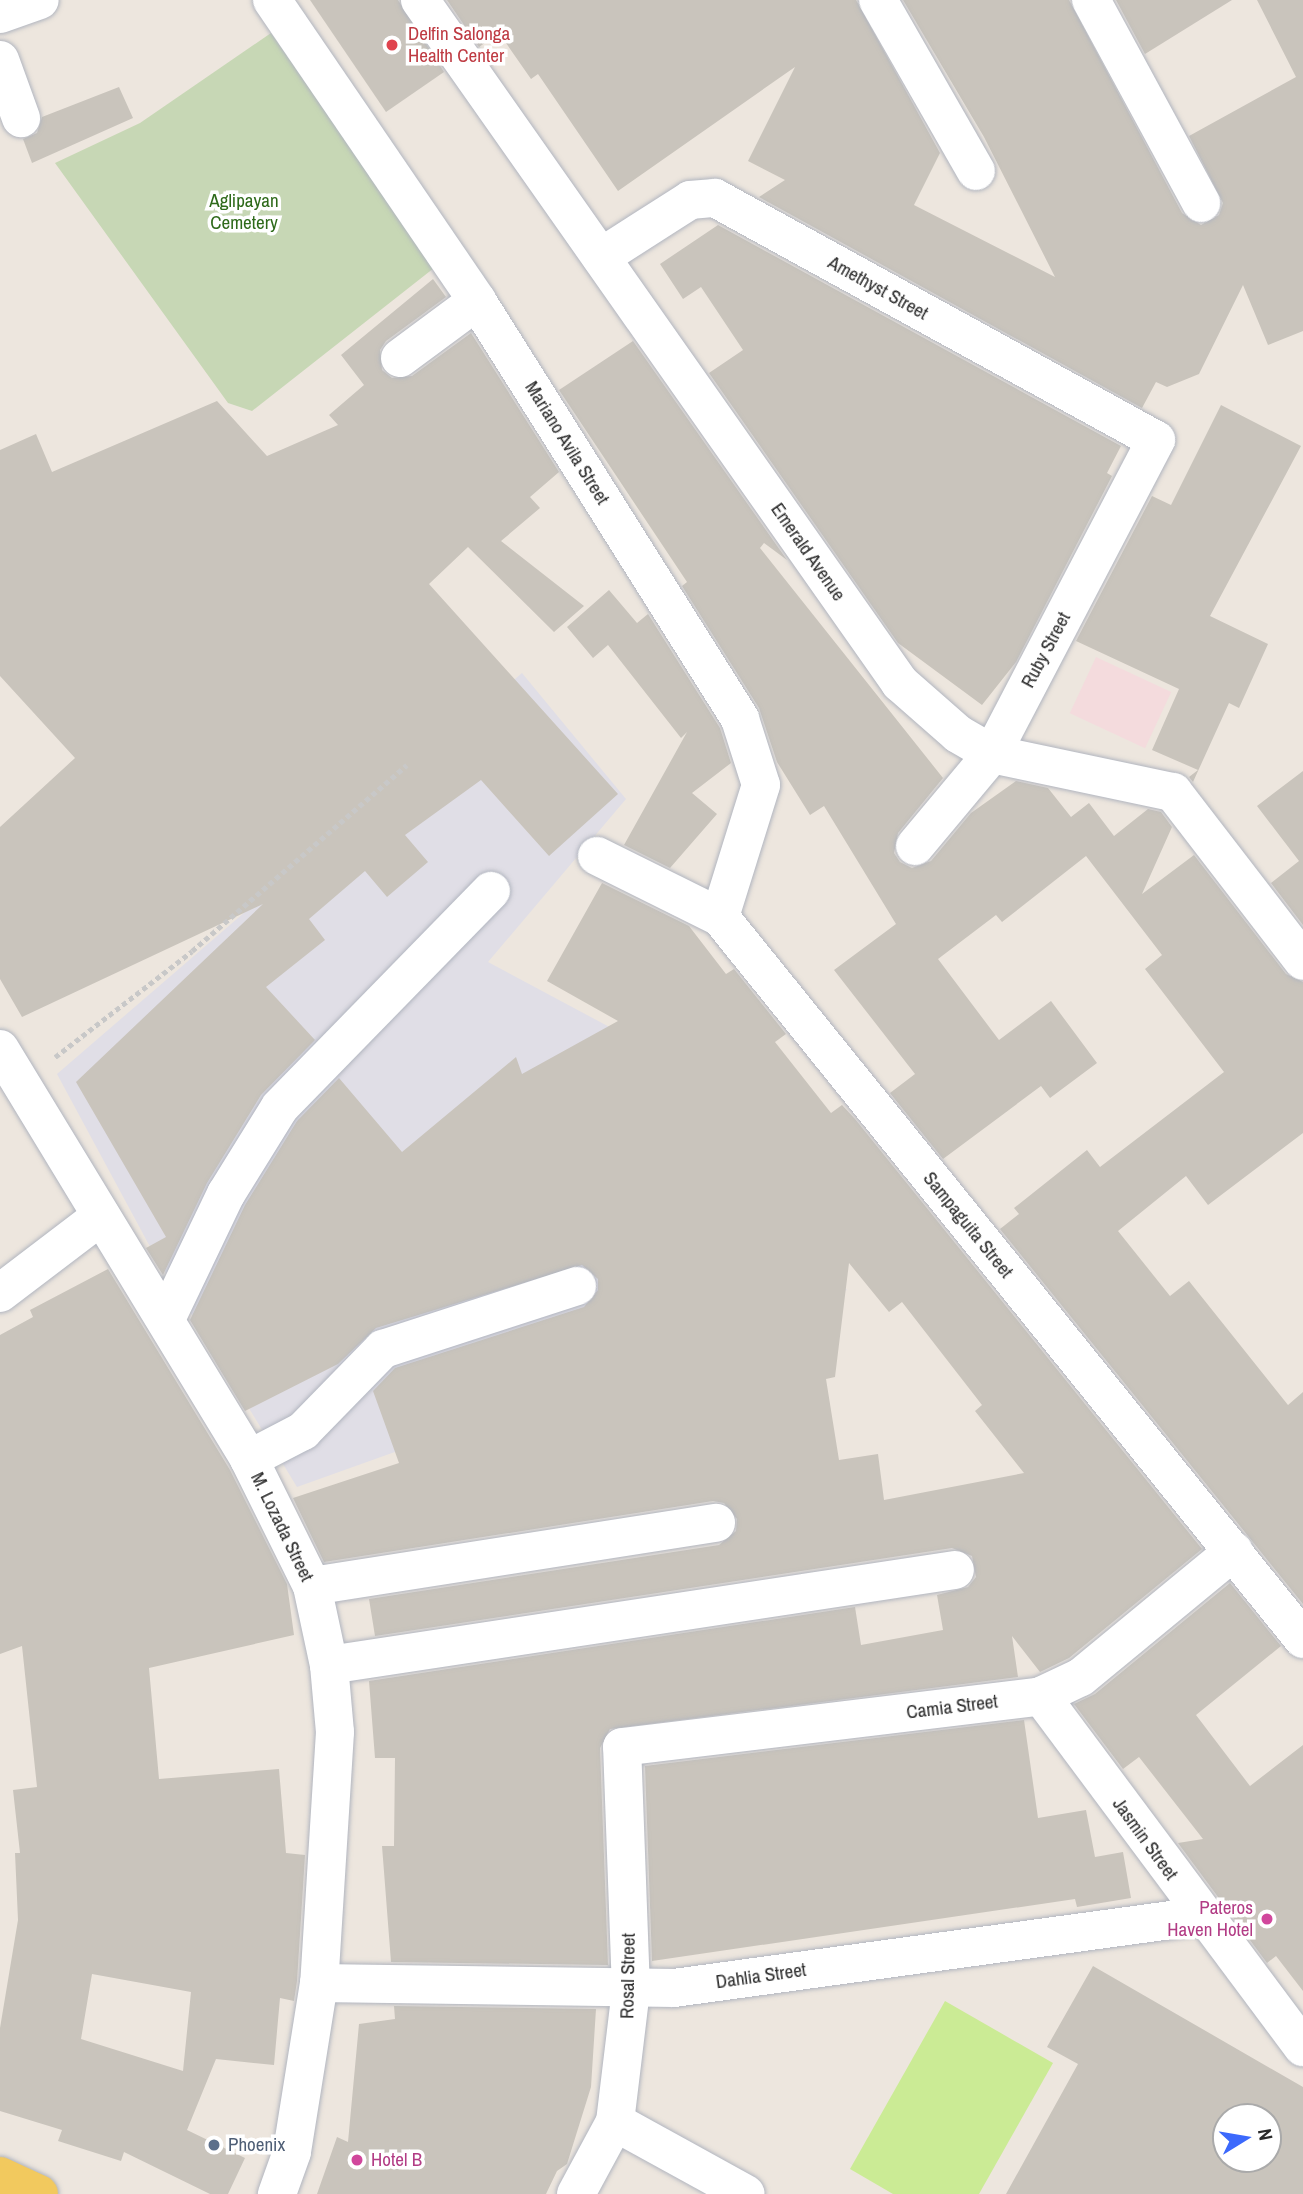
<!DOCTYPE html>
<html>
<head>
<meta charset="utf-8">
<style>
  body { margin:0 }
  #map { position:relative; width:1303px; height:2194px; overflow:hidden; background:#ede6de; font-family:"Archivo Narrow",sans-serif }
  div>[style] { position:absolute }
  .industrial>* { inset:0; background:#e0dee6 }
  .medical>* { inset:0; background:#f4dbdd; transform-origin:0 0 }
  .cemetery>* { inset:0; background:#c7d7b5 }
  .pitch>* { inset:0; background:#cbeb95 }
  .building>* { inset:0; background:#c9c4bc }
  .path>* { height:4.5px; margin-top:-2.25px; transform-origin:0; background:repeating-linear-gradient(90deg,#c8c8c8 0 5px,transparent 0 8.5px) }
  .roads { filter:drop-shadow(0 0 2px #b1b5bf) drop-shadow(0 0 2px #b1b5bf) }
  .minor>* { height:38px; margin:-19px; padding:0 19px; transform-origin:19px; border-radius:19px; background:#fff }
  .major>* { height:38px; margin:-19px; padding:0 19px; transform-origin:19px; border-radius:19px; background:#f2c95e }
  .dots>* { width:19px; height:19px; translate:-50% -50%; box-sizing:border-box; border:4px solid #fff; border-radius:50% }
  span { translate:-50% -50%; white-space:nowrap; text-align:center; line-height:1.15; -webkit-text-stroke:7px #fff; paint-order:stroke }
  .health-label { font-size:19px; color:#be3a42 }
  .left { translate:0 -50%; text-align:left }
  .park-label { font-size:19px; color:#2e6a1a }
  .street-label { font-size:19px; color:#2b2b2b }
  .hotel-label { font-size:19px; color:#b23c85 }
  .right { translate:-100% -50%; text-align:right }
  .service-label { font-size:19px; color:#4e5e75 }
  .north { position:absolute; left:1212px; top:2103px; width:70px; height:70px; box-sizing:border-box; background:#fff; border:2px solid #aaa; border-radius:50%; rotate:79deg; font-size:19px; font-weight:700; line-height:28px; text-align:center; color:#2b2b2b }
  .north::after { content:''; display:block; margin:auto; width:24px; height:32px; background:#3c69fc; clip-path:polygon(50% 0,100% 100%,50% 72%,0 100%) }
</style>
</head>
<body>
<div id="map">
  <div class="industrial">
    <div style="clip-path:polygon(522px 673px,626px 799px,488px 962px,630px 1038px,847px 1290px,297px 1487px,148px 1243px,57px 1074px)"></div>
  </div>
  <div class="medical">
    <div style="left:1096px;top:657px;width:83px;height:62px;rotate:25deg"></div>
  </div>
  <div class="cemetery">
    <div style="clip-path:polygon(271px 33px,434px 268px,252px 411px,228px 403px,55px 163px,140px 123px)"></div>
  </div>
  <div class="pitch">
    <div style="clip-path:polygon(945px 2001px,1053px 2063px,979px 2194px,893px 2194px,850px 2169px)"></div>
  </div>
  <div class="building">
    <div style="clip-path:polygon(310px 0,398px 0,444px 72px,386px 112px)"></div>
    <div style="clip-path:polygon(447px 0,856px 0,940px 153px,914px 205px,1055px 277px,984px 137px,903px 0,1069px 0,1182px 213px,1201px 225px,1219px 215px,1223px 203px,1189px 136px,1296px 77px,1257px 0,1303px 0,1303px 331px,1268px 345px,1243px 285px,1199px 374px,1167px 387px,1156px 382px,1142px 408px,759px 197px,785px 180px,748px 161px,795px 67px,618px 191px,538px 74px,531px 79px,499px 33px,479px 47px)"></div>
    <div style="clip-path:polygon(1116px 0,1232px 0,1145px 54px)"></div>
    <div style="clip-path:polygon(119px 87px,133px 118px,32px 163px,23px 139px,37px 133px,42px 117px)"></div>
    <div style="clip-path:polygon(718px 225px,1121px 446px,1107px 473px,1112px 476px,1016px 662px,982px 705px,898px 643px,709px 373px,743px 350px,701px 287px,683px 299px,660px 264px)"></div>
    <div style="clip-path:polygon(433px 279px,446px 297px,386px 341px,380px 350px,382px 370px,392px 378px,412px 376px,471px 333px,559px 472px,530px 497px,540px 508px,501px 541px,584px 606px,554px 632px,468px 547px,429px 584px,618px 794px,549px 856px,481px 780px,405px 835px,428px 862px,387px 897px,365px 871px,309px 919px,325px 940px,266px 987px,315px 1040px,261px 1095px,207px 1183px,163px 1275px,146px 1248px,166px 1237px,76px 1082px,263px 904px,22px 1017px,0 979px,0 827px,75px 758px,0 676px,0 450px,36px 434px,52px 472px,217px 401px,267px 456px,338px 425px,329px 415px,364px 385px,341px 355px)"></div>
    <div style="clip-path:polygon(633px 341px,787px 560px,764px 543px,760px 548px,943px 778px,898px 833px,894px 853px,900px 862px,912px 868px,931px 861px,971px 813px,1016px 781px,1048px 788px,1071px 817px,1089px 803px,1114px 836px,1148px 809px,1161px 812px,1172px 827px,1142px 894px,1194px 855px,1286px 974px,1303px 982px,1303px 1133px,1208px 1205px,1186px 1176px,1118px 1231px,1170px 1296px,1189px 1281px,1288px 1405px,1303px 1392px,1303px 1604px,1000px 1229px,1019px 1214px,1014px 1208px,1087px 1150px,1100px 1167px,1224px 1072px,1145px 969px,1162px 955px,1086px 856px,1002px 922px,996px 915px,938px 959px,999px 1040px,1051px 1001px,1097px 1063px,1050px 1098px,1041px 1086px,943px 1159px,890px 1093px,915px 1074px,834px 970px,896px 924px,824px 806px,810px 815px,777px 762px,759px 708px,682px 586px,687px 582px,559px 390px)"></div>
    <div style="clip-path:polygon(1221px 405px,1301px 446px,1210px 616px,1268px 644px,1239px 708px,1229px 703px,1193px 782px,1189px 777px,1198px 770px,1152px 750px,1179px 689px,1076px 641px,1152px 496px,1171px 505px)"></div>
    <div style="clip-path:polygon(609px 590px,637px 623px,648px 614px,720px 728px,731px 763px,692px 793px,717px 814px,670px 868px,624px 845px,687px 732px,681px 738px,608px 645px,593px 658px,567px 627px)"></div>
    <div style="clip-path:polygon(1303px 771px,1303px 925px,1271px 883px,1299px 861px,1257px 806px)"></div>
    <div style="clip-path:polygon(evenodd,602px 883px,689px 926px,726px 974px,734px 969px,786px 1034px,775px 1042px,831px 1113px,842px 1105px,855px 1119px,1202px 1549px,1069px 1658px,1040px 1672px,1012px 1636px,1018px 1677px,610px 1729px,600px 1748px,608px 1965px,391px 1962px,382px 1846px,394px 1846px,395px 1758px,375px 1758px,369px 1681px,855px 1607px,861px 1645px,943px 1630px,937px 1595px,968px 1587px,976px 1577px,972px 1556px,952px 1548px,375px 1636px,369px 1599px,719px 1545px,736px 1531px,737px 1519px,724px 1503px,713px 1501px,324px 1562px,293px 1498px,399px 1463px,373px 1391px,395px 1368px,584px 1307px,598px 1290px,598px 1279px,582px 1265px,376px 1328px,338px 1364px,245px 1411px,190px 1320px,245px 1205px,297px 1121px,339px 1078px,402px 1152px,516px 1057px,522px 1074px,618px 1021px,547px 981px,602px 883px,849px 1263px,889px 1312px,902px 1302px,982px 1405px,975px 1411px,1024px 1473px,884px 1500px,878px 1454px,839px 1460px,826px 1379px,835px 1377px,849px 1263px)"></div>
    <div style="clip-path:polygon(evenodd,108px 1269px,230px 1470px,287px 1584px,294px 1635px,149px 1668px,159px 1779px,279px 1769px,286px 1853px,305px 1855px,297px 1981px,294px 2001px,280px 1998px,274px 2065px,216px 2059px,187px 2130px,245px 2158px,228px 2194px,210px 2194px,124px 2152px,121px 2161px,58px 2141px,62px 2130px,0 2111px,0 2028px,18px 1920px,15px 1853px,20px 1853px,13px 1790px,37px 1787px,22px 1646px,0 1654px,0 1335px,33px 1317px,30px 1310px,108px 1269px,92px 1974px,191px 1992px,183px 2071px,81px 2039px,92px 1974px)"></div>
    <div style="clip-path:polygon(1230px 1583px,1281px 1646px,1196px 1715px,1250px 1786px,1303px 1745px,1303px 1991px,1276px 1956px,1267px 1963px,1178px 1843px,1203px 1839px,1139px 1757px,1123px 1769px,1074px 1704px,1095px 1694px)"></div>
    <div style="clip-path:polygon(1024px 1720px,1038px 1818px,1086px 1810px,1095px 1857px,1123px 1852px,1131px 1898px,1077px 1907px,1075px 1899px,652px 1961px,645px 1766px)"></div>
    <div style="clip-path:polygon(evenodd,1093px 1966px,1303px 2087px,1303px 2194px,1006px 2194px,1078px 2064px,1047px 2047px,1093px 1966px,1226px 2117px,1268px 2117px,1268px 2159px,1226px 2159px,1226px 2117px)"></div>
    <div style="clip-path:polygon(394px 2006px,596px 2009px,591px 2087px,567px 2164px,557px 2171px,546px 2194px,317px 2194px,337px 2137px,348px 2142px,359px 2024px,395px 2019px)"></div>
  </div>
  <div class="path">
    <div style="left:55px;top:1057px;width:173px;rotate:-37.7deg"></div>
    <div style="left:192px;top:951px;width:284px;rotate:-40.9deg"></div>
  </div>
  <div class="roads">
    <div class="minor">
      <div style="left:272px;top:0;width:364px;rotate:55.7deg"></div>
      <div style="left:477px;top:301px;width:494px;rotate:57.8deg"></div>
      <div style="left:740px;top:719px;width:69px;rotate:72.3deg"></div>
      <div style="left:761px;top:785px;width:138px;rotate:107.3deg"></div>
      <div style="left:420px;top:0;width:835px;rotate:54.9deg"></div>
      <div style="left:900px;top:683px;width:77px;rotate:41.3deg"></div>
      <div style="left:958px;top:734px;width:39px;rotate:30deg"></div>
      <div style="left:992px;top:754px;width:185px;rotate:11.9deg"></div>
      <div style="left:1173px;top:792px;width:213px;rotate:52.4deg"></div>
      <div style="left:878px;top:0;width:197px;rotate:60.2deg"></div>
      <div style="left:1091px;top:0;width:231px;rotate:61.5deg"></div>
      <div style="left:0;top:14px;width:42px;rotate:-19.3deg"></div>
      <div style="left:0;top:60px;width:62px;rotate:70.1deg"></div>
      <div style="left:601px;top:257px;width:106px;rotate:-32.6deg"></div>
      <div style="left:690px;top:200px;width:25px;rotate:-5deg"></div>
      <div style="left:715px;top:198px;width:503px;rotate:28.76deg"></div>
      <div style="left:1156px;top:440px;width:354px;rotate:117.6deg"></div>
      <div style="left:992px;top:754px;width:120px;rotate:129.9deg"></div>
      <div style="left:400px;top:358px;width:96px;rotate:-36.5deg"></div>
      <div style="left:597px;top:856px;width:137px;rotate:26.4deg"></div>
      <div style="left:720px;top:917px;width:928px;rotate:51.08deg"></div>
      <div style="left:0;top:1049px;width:480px;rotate:58.7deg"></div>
      <div style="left:249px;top:1459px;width:142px;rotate:63.6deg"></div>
      <div style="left:312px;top:1586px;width:81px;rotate:77.9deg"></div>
      <div style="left:329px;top:1665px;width:67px;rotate:84.9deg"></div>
      <div style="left:335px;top:1732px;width:252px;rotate:93.6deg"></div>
      <div style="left:319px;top:1983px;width:171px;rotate:99.1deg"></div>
      <div style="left:292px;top:2152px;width:45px;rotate:109.7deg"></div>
      <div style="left:0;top:1293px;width:127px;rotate:-37.3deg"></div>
      <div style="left:166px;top:1319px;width:139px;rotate:-64.4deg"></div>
      <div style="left:226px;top:1194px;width:102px;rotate:-58.2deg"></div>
      <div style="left:280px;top:1107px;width:302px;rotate:-45.7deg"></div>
      <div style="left:249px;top:1459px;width:61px;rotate:-27.4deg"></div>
      <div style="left:303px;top:1431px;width:115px;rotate:-45.7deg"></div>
      <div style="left:383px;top:1349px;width:204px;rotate:-18deg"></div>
      <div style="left:312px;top:1586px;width:409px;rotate:-8.9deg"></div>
      <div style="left:329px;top:1665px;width:633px;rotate:-8.63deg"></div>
      <div style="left:1041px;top:1696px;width:438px;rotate:53.3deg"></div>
      <div style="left:319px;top:1983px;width:355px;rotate:0.8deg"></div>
      <div style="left:674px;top:1988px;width:531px;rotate:-7.79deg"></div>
      <div style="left:615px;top:2122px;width:149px;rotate:28.8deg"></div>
      <div style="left:576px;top:2194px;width:82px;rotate:-61.6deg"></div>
      <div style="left:615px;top:2122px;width:133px;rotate:-83.1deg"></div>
      <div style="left:631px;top:1990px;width:243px;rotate:-92.1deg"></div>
      <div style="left:622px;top:1747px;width:422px;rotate:-6.9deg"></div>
      <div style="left:1041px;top:1696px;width:44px;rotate:-25.4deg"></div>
      <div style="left:1081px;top:1677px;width:198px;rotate:-39.5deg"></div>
    </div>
    <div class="major">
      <div style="left:0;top:2176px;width:43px;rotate:24.8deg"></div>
    </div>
  </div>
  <div class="dots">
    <div style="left:392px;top:45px;background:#e0444e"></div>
    <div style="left:1267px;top:1919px;background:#d1479c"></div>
    <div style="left:214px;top:2145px;background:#5c6f8a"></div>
    <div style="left:357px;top:2160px;background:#d1479c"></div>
  </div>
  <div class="health-label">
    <span class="left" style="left:408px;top:45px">Delfin Salonga<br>Health Center</span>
  </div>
  <div class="park-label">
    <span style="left:244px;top:212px">Aglipayan<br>Cemetery</span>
  </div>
  <div class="street-label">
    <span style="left:878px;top:288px;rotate:29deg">Amethyst Street</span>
    <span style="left:567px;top:443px;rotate:58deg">Mariano Avila Street</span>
    <span style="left:808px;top:552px;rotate:55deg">Emerald Avenue</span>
    <span style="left:1046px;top:650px;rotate:-62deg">Ruby Street</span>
    <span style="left:968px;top:1225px;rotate:51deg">Sampaguita Street</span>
    <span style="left:282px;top:1527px;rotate:64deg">M. Lozada Street</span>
    <span style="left:952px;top:1707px;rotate:-7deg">Camia Street</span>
    <span style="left:1145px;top:1839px;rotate:54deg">Jasmin Street</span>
    <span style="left:628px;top:1976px;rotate:-89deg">Rosal Street</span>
    <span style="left:761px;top:1976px;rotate:-8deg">Dahlia Street</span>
  </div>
  <div class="hotel-label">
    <span class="right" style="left:1253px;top:1919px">Pateros<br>Haven Hotel</span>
    <span class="left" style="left:371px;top:2160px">Hotel B</span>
  </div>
  <div class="service-label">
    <span class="left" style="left:228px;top:2145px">Phoenix</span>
  </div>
  <div class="north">N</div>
</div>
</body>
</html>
